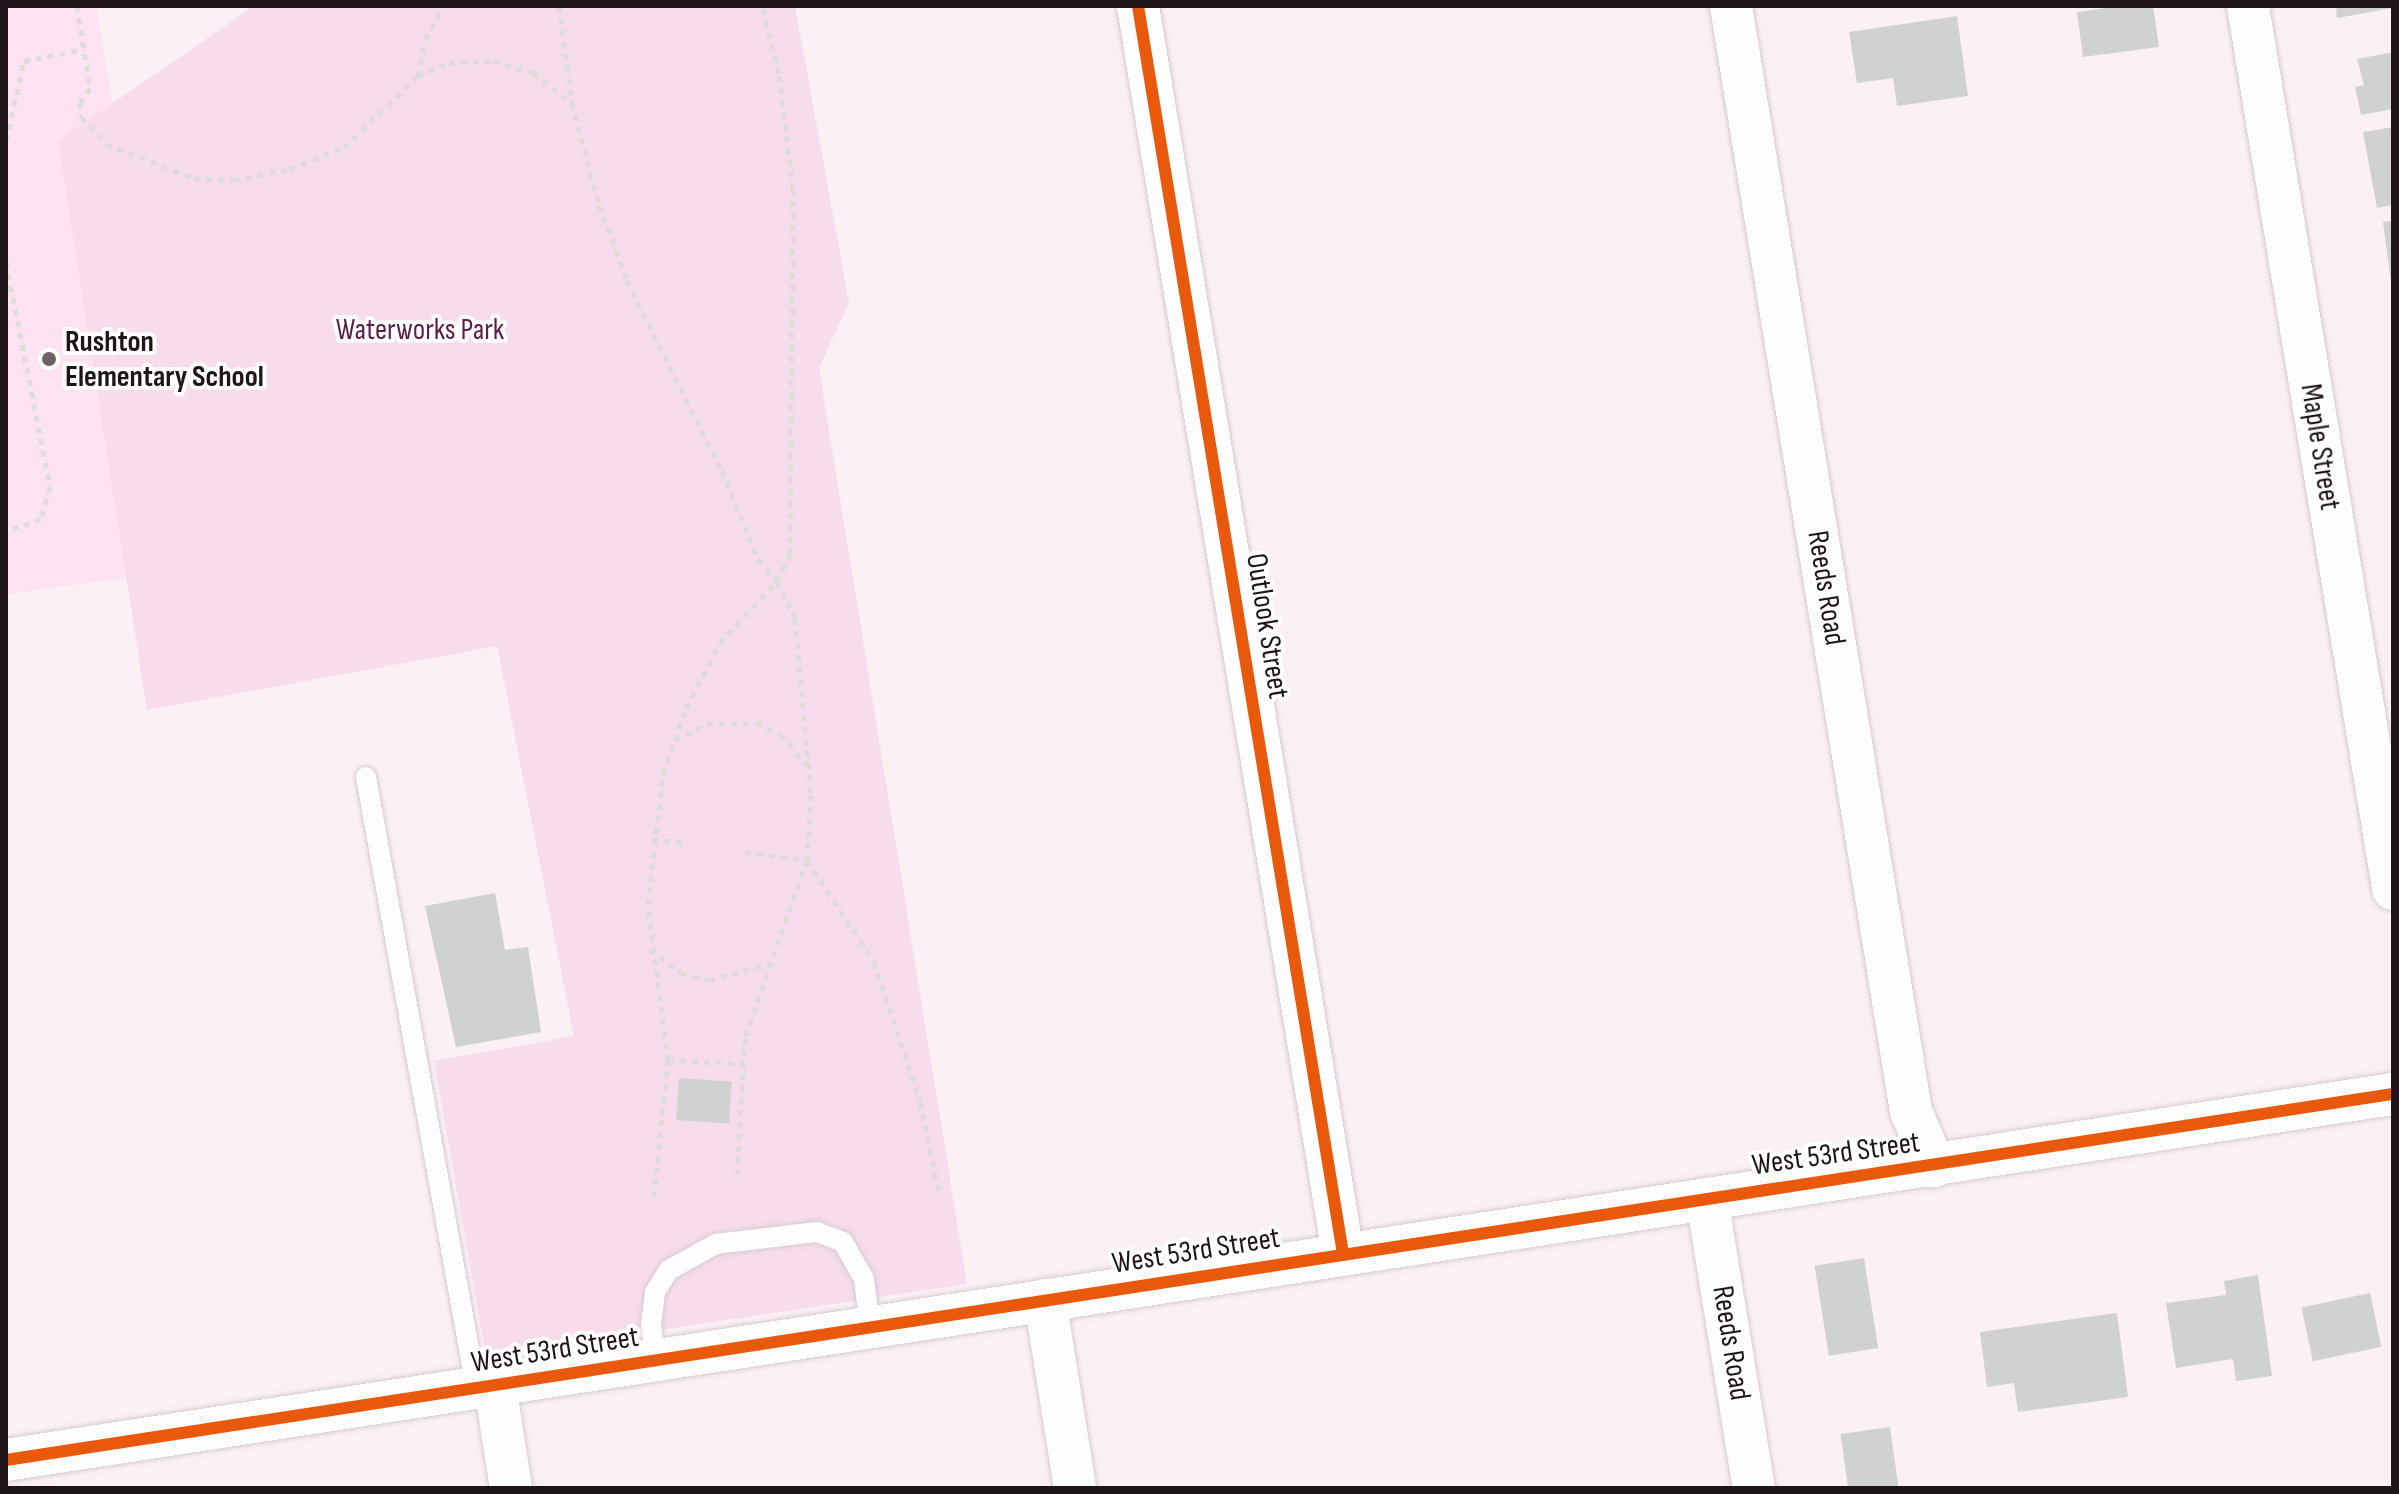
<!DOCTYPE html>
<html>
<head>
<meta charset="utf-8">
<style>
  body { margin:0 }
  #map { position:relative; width:2399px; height:1494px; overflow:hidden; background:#faf0f6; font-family:"Sofia Sans Condensed",sans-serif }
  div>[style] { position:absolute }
  .built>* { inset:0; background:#fde3f2 }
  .green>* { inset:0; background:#f7dcec }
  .building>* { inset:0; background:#d0d2d1; transform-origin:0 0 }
  .path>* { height:5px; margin-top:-2.5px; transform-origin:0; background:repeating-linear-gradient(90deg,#dfdcdd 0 6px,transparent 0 12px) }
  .roads { filter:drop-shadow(0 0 2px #d6cbd1) drop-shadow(0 0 2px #d6cbd1) }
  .lane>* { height:20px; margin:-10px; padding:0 10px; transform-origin:10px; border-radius:10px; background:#fefdfe }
  .street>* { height:42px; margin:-21px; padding:0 21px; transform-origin:21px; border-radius:21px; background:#fefdfe }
  .cycleway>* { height:12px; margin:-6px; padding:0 6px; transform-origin:6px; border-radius:6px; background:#e8590c }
  .dots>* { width:22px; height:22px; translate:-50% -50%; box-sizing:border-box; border:4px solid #fff; border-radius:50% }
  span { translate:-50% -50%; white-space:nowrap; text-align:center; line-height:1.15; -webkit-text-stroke:8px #fff; paint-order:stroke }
  .park-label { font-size:30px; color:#5b1e48 }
  .poi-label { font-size:30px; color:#1e141a; font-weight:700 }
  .left { translate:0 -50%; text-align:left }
  .street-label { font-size:30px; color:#1e141a }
  .frame { position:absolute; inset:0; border:8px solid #1e141a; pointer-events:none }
</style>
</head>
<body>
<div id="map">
  <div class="built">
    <div style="clip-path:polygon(6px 6px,96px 6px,113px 105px,58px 141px,127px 578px,6px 594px)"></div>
  </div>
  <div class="green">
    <div style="clip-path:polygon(254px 6px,795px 6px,849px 303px,819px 368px,967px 1284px,486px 1356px,434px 1061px,574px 1036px,497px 646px,147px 710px,58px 141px)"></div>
  </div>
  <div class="building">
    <div style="clip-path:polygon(2121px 6px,2153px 6px,2159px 47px,2083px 57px,2077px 12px)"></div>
    <div style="clip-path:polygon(2336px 6px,2393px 6px,2393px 8px,2337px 18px)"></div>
    <div style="clip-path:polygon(1957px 16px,1968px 96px,1897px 106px,1893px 78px,1857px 83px,1849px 32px)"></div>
    <div style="clip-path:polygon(2393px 52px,2393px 109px,2361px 115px,2355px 87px,2364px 85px,2357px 59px)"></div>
    <div style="clip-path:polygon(2393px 127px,2393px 205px,2377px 208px,2363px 132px)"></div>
    <div style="clip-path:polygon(2393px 221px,2393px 282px,2391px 282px,2383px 222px)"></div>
    <div style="clip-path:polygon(495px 893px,505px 950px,528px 947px,541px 1032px,456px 1047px,425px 906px)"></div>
    <div style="left:679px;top:1078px;width:53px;height:42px;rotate:4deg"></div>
    <div style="left:1864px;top:1258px;width:91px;height:50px;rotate:81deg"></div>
    <div style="clip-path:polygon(2258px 1275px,2272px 1376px,2236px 1381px,2233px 1359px,2176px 1368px,2166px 1303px,2226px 1295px,2224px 1281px)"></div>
    <div style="left:2370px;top:1293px;width:55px;height:70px;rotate:78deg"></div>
    <div style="clip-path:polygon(2117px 1313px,2128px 1397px,2018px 1412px,2014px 1383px,1987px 1387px,1980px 1332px)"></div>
    <div style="left:1890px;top:1427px;width:62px;height:50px;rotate:82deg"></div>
  </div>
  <div class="path">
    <div style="left:77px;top:6px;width:83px;rotate:81deg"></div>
    <div style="left:90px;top:88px;width:18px;rotate:124deg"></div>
    <div style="left:80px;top:103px;width:14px;rotate:86deg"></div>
    <div style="left:81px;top:117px;width:37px;rotate:47deg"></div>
    <div style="left:106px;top:144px;width:94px;rotate:21.1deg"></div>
    <div style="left:194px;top:178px;width:40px;rotate:2.9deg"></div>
    <div style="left:234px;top:180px;width:57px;rotate:-11.1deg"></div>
    <div style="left:290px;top:169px;width:58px;rotate:-22.2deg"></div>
    <div style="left:344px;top:147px;width:103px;rotate:-43.8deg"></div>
    <div style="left:418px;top:76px;width:34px;rotate:-23deg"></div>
    <div style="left:449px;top:63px;width:44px;rotate:-2.6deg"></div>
    <div style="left:493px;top:61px;width:42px;rotate:16.7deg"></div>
    <div style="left:533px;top:73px;width:49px;rotate:37.6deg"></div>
    <div style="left:572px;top:103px;width:106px;rotate:75.2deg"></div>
    <div style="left:599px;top:205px;width:80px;rotate:69.5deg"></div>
    <div style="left:627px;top:280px;width:213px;rotate:63.6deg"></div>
    <div style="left:722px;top:471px;width:95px;rotate:67.8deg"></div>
    <div style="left:758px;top:559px;width:29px;rotate:49deg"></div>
    <div style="left:777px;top:581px;width:42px;rotate:64.7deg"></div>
    <div style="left:795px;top:619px;width:177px;rotate:84.8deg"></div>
    <div style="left:811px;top:795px;width:65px;rotate:93.5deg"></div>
    <div style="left:807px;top:860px;width:188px;rotate:109.2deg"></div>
    <div style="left:745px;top:1038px;width:136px;rotate:93.4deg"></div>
    <div style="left:559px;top:6px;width:98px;rotate:82.4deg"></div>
    <div style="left:418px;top:76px;width:38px;rotate:-79deg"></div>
    <div style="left:425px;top:39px;width:38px;rotate:-61deg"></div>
    <div style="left:6px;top:141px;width:82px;rotate:-77.3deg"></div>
    <div style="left:24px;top:61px;width:61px;rotate:-11.3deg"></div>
    <div style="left:6px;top:262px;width:229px;rotate:78.9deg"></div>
    <div style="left:50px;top:487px;width:33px;rotate:106deg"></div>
    <div style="left:41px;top:519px;width:37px;rotate:161deg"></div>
    <div style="left:675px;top:741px;width:37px;rotate:-29deg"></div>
    <div style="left:707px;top:723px;width:49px"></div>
    <div style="left:756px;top:723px;width:27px;rotate:24deg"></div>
    <div style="left:781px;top:734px;width:40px;rotate:51deg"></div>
    <div style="left:652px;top:839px;width:35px;rotate:7deg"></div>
    <div style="left:745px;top:852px;width:63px;rotate:7.4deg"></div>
    <div style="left:807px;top:860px;width:122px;rotate:56.7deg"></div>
    <div style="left:874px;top:962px;width:147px;rotate:71.8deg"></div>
    <div style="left:920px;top:1102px;width:96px;rotate:78deg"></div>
    <div style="left:650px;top:949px;width:39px;rotate:38deg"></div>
    <div style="left:681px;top:973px;width:29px;rotate:14deg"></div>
    <div style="left:709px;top:980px;width:64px;rotate:-15.3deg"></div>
    <div style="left:668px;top:1060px;width:75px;rotate:3.1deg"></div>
    <div style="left:654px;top:1197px;width:138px;rotate:-84.2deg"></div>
    <div style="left:668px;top:1060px;width:156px;rotate:-97.4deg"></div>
    <div style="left:648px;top:905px;width:132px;rotate:-83.5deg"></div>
    <div style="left:663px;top:774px;width:70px;rotate:-70.8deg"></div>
    <div style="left:686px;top:708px;width:73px;rotate:-62.4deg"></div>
    <div style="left:720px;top:643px;width:84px;rotate:-47.4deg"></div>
    <div style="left:777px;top:581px;width:30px;rotate:-64deg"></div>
    <div style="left:790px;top:554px;width:365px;rotate:-89.5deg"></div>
    <div style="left:793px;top:189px;width:117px;rotate:-96.9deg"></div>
    <div style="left:779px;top:73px;width:69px;rotate:-104.2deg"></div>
  </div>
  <div class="roads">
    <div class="lane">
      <div style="left:366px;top:777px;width:621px;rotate:79.79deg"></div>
      <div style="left:656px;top:1361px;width:36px;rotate:-98deg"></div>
      <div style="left:651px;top:1325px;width:33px;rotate:-83deg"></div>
      <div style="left:655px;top:1292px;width:26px;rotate:-58deg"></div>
      <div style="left:669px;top:1270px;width:54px;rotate:-29deg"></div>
      <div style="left:716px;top:1244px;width:102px;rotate:-6.8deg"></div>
      <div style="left:817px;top:1232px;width:28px;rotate:21deg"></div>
      <div style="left:843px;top:1242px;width:43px;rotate:60.4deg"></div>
      <div style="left:864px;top:1279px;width:48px;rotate:82.9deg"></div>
    </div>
    <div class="street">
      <div style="left:1138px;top:6px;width:1265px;rotate:80.67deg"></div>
      <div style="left:1731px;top:6px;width:1120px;rotate:80.75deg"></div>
      <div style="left:1911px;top:1111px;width:60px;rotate:67.3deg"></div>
      <div style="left:2248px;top:6px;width:895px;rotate:80.67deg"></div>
      <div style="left:1707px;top:1199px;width:293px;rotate:80.8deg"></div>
      <div style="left:1045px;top:1300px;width:190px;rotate:80.9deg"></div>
      <div style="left:495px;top:1386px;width:103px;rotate:81.1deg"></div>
      <div style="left:6px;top:1460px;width:2415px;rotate:-8.72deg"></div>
    </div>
  </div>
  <div class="cycleway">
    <div style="left:1138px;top:6px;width:1265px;rotate:80.67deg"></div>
    <div style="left:6px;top:1460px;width:2415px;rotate:-8.72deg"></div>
  </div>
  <div class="dots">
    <div style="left:49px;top:359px;background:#6b6167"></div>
  </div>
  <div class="park-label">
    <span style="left:420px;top:330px">Waterworks Park</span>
  </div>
  <div class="poi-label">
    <span class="left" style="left:65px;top:359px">Rushton<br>Elementary School</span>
  </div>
  <div class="street-label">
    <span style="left:2320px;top:447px;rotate:81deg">Maple Street</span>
    <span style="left:1826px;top:588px;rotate:81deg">Reeds Road</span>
    <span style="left:1267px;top:626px;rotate:81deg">Outlook Street</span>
    <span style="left:1836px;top:1154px;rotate:-8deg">West 53rd Street</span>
    <span style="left:1196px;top:1251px;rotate:-9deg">West 53rd Street</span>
    <span style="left:1731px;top:1343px;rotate:81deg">Reeds Road</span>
    <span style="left:555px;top:1350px;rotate:-9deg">West 53rd Street</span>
  </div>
  <div class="frame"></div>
</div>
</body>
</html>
